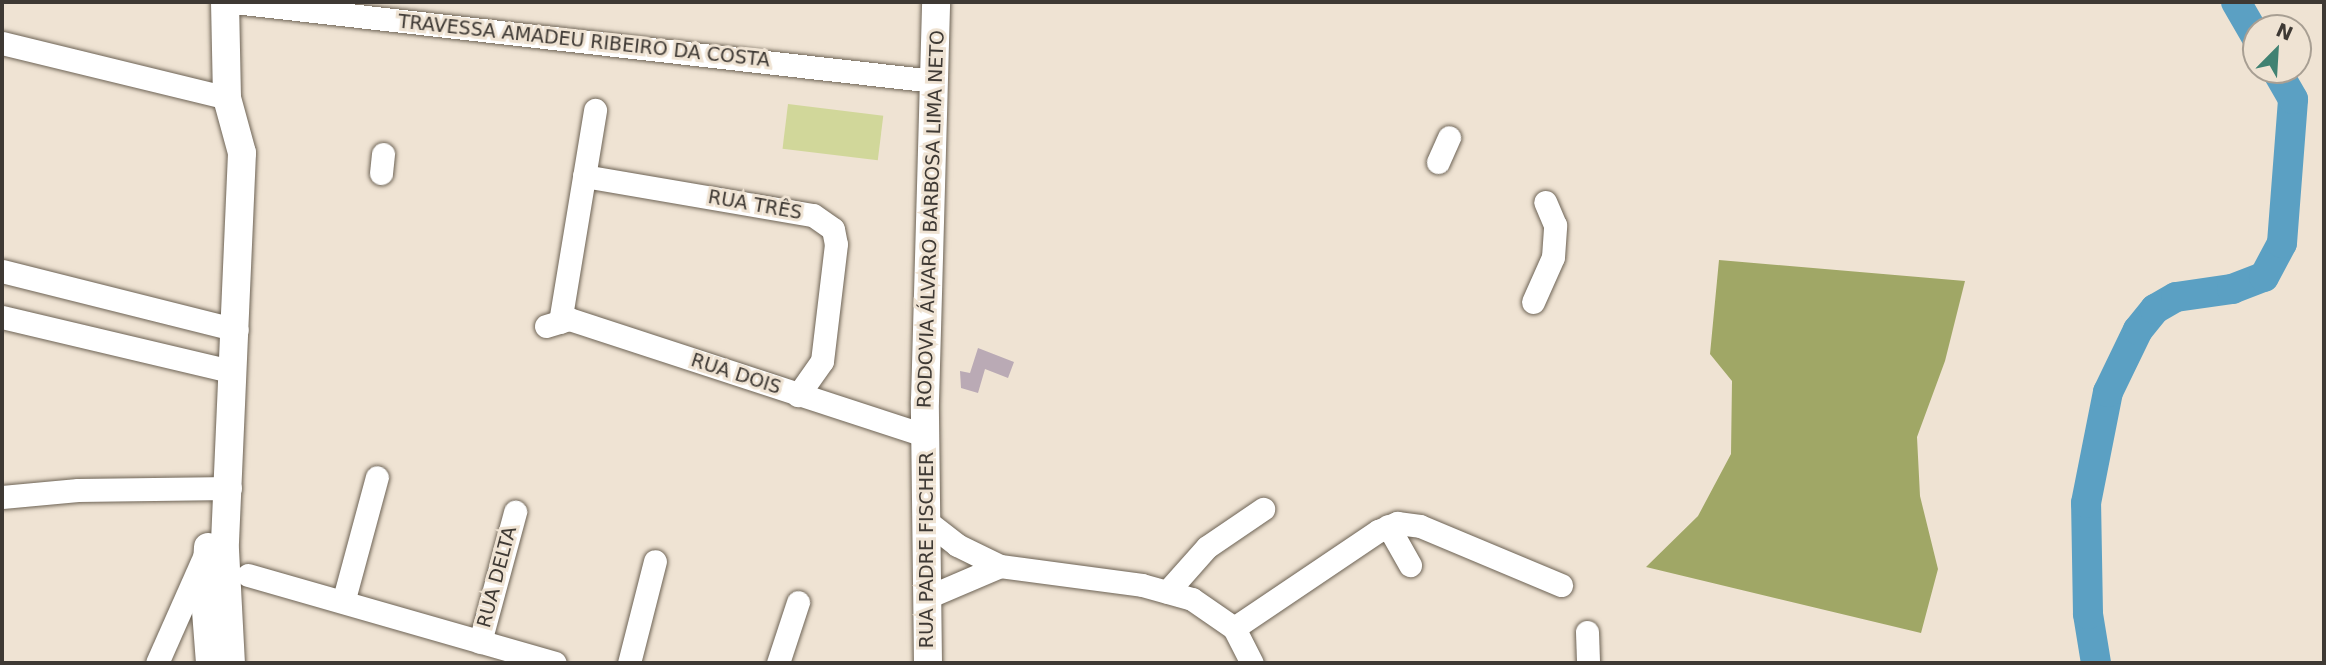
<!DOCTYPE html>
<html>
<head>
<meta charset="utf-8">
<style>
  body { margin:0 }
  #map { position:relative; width:2326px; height:665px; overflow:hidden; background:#efe3d3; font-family:"DejaVu Sans",sans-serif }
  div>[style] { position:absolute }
  .green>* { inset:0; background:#d1d79a; transform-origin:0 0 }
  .forest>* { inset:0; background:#a0a766 }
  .river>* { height:30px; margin:-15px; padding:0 15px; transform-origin:15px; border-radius:15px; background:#5ba0c3 }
  .building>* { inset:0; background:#baaab5 }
  .roads { filter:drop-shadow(0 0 2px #6d6355) drop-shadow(0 0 2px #6d6355) }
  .minor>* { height:23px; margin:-11.5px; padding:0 11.5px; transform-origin:11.5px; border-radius:11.5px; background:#fff }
  .major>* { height:28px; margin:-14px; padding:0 14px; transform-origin:14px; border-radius:14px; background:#fff }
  span { translate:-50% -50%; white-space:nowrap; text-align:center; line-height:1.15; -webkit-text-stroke:6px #efe3d3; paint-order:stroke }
  .street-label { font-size:19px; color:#3e3934 }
  .frame { position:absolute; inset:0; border:4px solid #3e3934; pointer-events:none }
  .north { position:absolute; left:2242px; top:14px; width:70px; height:70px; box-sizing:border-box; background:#efe3d3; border:2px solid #a89f93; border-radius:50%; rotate:24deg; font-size:19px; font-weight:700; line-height:28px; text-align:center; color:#3e3934 }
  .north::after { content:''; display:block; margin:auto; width:24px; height:32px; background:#408272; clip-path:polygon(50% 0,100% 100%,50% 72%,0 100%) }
</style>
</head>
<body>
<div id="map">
  <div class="green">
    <div style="left:788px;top:104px;width:96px;height:45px;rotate:7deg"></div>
  </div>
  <div class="forest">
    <div style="clip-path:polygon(1719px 260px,1965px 281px,1945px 361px,1917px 437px,1920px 496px,1938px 569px,1921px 633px,1646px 567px,1698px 516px,1731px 454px,1732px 381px,1710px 354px)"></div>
  </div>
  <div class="river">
    <div style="left:2236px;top:2px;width:39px;rotate:60deg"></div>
    <div style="left:2096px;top:663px;width:50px;rotate:-99.3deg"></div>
    <div style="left:2088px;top:614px;width:111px;rotate:-91deg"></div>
    <div style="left:2086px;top:503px;width:113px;rotate:-78.8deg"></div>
    <div style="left:2108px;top:392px;width:69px;rotate:-64.2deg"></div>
    <div style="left:2138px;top:330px;width:27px;rotate:-51deg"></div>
    <div style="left:2155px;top:309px;width:24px;rotate:-30deg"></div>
    <div style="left:2176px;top:297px;width:57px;rotate:-8.1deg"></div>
    <div style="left:2232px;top:289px;width:34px;rotate:-21deg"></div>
    <div style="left:2264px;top:277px;width:38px;rotate:-62deg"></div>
    <div style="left:2282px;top:243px;width:144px;rotate:-85.6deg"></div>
    <div style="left:2293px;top:99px;width:34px;rotate:-120deg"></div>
  </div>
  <div class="building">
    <div style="clip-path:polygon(978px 348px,1014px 362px,1008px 378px,985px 369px,978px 393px,961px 388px,960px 371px,970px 373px)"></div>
  </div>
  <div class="roads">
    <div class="minor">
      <div style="left:234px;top:2px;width:704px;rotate:6.44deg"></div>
      <div style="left:2px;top:43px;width:232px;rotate:13.7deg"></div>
      <div style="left:1438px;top:162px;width:27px;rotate:-66deg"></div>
      <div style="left:381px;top:173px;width:19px;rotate:-84deg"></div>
      <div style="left:584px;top:176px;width:232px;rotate:9.7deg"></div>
      <div style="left:813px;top:215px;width:24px;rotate:35deg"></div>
      <div style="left:833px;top:229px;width:15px;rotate:79deg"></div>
      <div style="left:836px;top:244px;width:118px;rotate:96.8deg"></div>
      <div style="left:822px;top:361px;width:42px;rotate:125.2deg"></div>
      <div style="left:2px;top:271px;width:242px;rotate:14.1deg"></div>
      <div style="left:1533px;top:302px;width:49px;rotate:-66deg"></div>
      <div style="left:1553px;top:257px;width:32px;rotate:-86deg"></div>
      <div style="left:1555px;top:225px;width:25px;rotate:-113deg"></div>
      <div style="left:2px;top:317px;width:238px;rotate:13.3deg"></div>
      <div style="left:560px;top:322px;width:215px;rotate:-80.6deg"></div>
      <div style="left:546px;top:326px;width:24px;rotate:-17deg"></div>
      <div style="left:569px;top:319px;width:376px;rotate:18.1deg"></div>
      <div style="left:2px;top:497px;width:76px;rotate:-5.3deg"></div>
      <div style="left:78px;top:490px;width:152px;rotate:-0.8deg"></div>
      <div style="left:929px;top:523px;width:36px;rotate:38deg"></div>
      <div style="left:957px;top:545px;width:48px;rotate:26deg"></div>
      <div style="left:1000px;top:566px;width:143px;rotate:7.6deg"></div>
      <div style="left:1142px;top:585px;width:52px;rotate:15.6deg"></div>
      <div style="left:1192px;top:599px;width:51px;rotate:34.6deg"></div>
      <div style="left:1234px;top:628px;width:39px;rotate:63deg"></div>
      <div style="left:1388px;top:526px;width:45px;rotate:60.6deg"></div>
      <div style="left:248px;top:575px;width:319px;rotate:16deg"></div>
      <div style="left:1167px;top:592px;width:60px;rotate:-48.4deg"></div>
      <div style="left:1207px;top:547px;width:68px;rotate:-34.2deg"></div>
      <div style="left:930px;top:596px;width:76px;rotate:-23.2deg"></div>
      <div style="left:344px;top:599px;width:126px;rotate:-74.9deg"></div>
      <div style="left:1234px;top:628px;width:174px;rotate:-34deg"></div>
      <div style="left:1378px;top:531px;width:21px;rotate:-23deg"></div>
      <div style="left:1397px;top:523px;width:23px;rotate:7deg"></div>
      <div style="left:1420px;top:526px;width:153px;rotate:22.7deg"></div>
      <div style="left:1587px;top:632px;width:31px;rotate:88deg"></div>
      <div style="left:480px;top:642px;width:135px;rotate:-74.9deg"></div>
      <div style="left:157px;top:663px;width:116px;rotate:-66.1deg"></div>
      <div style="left:629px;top:663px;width:105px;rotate:-75.7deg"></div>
      <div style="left:778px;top:663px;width:64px;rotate:-71.8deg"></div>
    </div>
    <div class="major">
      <div style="left:225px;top:2px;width:96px;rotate:88.8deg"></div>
      <div style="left:227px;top:98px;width:57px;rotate:74.7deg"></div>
      <div style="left:242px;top:153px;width:397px;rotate:92.5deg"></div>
      <div style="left:225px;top:550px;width:113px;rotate:87deg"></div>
      <div style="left:208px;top:547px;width:51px;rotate:93.4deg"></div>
      <div style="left:205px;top:598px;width:65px;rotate:85.6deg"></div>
      <div style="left:928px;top:663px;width:262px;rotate:-90.7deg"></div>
      <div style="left:925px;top:401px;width:399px;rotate:-88.4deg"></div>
    </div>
  </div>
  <div class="street-label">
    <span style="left:584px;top:41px;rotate:6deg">TRAVESSA AMADEU RIBEIRO DA COSTA</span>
    <span style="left:755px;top:205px;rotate:10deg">RUA TRÊS</span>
    <span style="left:931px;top:219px;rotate:-88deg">RODOVIA ÁLVARO BARBOSA LIMA NETO</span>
    <span style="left:736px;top:374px;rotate:18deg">RUA DOIS</span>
    <span style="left:927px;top:550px;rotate:-90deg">RUA PADRE FISCHER</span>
    <span style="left:497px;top:577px;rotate:-75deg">RUA DELTA</span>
  </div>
  <div class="frame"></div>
  <div class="north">N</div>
</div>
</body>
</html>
